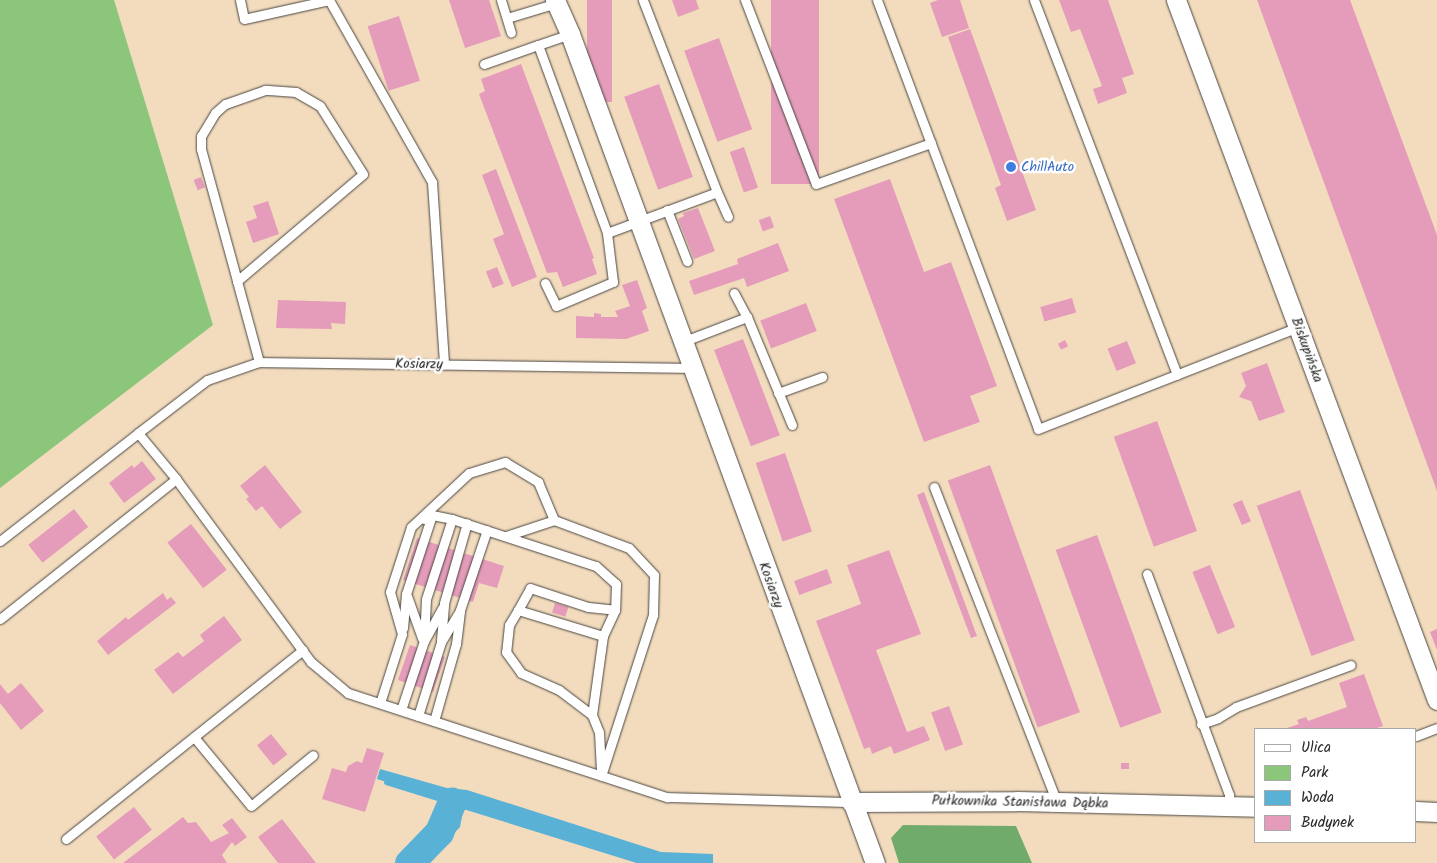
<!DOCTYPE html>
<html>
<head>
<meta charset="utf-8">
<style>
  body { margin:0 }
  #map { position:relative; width:1437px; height:863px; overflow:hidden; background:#f3dcbe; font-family:Kalam,sans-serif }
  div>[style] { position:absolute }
  .green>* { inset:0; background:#8bc67b }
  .forest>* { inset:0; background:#70ab6b }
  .water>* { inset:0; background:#59b1d6 }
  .stream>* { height:5px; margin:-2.5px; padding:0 2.5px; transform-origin:2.5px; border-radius:2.5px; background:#59b1d6 }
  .river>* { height:29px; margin:-14.5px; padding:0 14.5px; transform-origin:14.5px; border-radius:14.5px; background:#59b1d6 }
  .building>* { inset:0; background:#e49cba; transform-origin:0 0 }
  .roads { filter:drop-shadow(0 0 1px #494641) drop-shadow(0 0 1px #494641) }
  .lane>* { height:9px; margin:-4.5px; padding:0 4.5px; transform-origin:4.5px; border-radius:4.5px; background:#fff }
  .street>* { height:19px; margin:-9.5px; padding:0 9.5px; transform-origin:9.5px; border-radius:9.5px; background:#fff }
  .dots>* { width:14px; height:14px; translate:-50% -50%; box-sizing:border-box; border:2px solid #fff; border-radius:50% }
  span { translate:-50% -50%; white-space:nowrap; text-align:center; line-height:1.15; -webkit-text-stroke:5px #fff; paint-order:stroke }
  .shop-label { font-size:14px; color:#366cbe }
  .left { translate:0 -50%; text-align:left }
  .street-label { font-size:14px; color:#2b2b2b }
  .legend { position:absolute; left:1254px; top:728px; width:162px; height:115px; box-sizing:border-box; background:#fff; border:1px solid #aaa; margin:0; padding:6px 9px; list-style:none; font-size:15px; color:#2b2b2b }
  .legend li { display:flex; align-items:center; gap:10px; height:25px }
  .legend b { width:25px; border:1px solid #aaa }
</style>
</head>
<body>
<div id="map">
  <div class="green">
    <div style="clip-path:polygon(0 0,114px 0,213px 325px,0 488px)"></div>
  </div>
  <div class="forest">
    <div style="clip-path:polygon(903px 825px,1016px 826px,1032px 863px,899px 863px,891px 838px)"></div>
  </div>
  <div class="water">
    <div style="clip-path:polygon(380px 769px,447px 788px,467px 790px,661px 852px,713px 854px,713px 863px,646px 863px,377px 779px)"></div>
    <div style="clip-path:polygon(450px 808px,463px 811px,460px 827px,425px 863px,396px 863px)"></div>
  </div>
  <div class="stream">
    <div style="left:386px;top:782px;width:272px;rotate:17.3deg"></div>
  </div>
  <div class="river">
    <div style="left:409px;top:863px;width:43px;rotate:-45.9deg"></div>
    <div style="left:439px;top:832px;width:33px;rotate:-67deg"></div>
  </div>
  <div class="building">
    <div style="clip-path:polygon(449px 0,489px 0,501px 36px,465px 48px)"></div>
    <div style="left:587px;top:0;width:25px;height:102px"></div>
    <div style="clip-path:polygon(672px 0,696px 0,699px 9px,678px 17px)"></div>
    <div style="left:771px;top:0;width:48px;height:184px"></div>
    <div style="clip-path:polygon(938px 0,960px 0,969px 28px,942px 37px,930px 3px)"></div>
    <div style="clip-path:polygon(1059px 0,1108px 0,1134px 74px,1122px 78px,1127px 93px,1098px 104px,1093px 89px,1102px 86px,1080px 29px,1071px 32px)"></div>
    <div style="clip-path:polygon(1257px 0,1350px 0,1437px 235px,1437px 491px)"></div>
    <div style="left:399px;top:16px;width:68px;height:33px;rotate:72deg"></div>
    <div style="clip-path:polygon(970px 29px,1036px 210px,1007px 221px,995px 188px,1001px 185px,948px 37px)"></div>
    <div style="left:719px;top:38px;width:97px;height:37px;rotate:70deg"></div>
    <div style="clip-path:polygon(521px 64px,594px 258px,592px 259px,597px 274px,563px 287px,557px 272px,547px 273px,479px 94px,485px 91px,481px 79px)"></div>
    <div style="left:659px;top:84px;width:99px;height:37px;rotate:70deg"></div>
    <div style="left:744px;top:147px;width:43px;height:15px;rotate:71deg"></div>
    <div style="clip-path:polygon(496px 169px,537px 277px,512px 287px,493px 239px,504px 234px,482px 175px)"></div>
    <div style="left:201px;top:177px;width:11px;height:8px;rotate:68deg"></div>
    <div style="clip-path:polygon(890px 179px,924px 272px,951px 262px,997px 386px,970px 396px,980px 422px,924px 442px,834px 199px)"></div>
    <div style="clip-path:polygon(268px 201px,279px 234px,253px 243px,246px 222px,257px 218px,253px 206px)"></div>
    <div style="clip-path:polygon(698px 208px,715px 251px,694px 259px,678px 219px,684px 216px,683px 213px)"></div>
    <div style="left:770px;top:216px;width:12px;height:12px;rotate:70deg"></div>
    <div style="clip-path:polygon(778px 243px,789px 271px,747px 287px,744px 278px,694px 295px,689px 281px,738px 264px,737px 259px)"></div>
    <div style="left:497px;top:267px;width:18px;height:12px;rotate:68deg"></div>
    <div style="clip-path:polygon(637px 280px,647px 308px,642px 311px,649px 331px,626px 339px,576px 338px,576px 316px,594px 317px,594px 313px,601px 314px,601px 317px,618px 317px,615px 311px,630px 306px,622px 285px)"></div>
    <div style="left:1072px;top:298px;width:15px;height:33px;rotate:74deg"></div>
    <div style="clip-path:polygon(278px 300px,346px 302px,345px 324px,331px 323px,332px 329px,276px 328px)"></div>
    <div style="left:806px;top:303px;width:30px;height:49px;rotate:69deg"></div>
    <div style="left:743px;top:339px;width:103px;height:31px;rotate:69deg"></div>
    <div style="left:1065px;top:340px;width:7px;height:8px;rotate:63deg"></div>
    <div style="left:1127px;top:341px;width:24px;height:21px;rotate:68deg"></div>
    <div style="clip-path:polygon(1267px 363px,1285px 412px,1259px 421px,1251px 401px,1239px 397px,1246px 386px,1241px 373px)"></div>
    <div style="left:1157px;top:421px;width:117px;height:46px;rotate:70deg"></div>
    <div style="left:785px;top:453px;width:83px;height:31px;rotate:71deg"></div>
    <div style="clip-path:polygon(142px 461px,156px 479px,124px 503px,109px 483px,132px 465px,134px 468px)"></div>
    <div style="clip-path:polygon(265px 465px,302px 512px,280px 529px,262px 506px,256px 511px,246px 499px,249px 497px,240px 486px)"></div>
    <div style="left:990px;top:465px;width:263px;height:45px;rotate:70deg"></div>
    <div style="left:1300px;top:490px;width:160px;height:46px;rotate:70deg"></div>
    <div style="clip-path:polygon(924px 492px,977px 636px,971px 638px,917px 495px)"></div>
    <div style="left:1242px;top:500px;width:23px;height:10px;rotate:67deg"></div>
    <div style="left:74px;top:509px;width:23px;height:58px;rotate:52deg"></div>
    <div style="left:191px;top:524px;width:58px;height:30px;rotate:52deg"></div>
    <div style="left:1097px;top:535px;width:189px;height:44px;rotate:70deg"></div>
    <div style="clip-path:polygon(417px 538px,504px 566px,497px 588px,479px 583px,473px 602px,403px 580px)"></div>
    <div style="clip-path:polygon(889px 550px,921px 634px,876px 650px,907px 732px,924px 726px,930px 740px,894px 754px,891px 746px,872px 754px,870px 747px,864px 749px,816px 621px,861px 604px,847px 565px)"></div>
    <div style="left:1210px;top:565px;width:67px;height:19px;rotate:68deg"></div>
    <div style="left:827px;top:569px;width:15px;height:35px;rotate:70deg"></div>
    <div style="clip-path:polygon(163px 593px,167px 600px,171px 597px,176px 603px,108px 655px,97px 641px,126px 617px,128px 620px)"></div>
    <div style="left:555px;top:603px;width:14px;height:10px;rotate:17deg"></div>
    <div style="clip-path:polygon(224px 616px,242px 640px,173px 694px,154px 670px,178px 652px,183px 657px,204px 641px,200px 635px)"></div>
    <div style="clip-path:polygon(1437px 629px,1437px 650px,1430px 632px)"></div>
    <div style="left:410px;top:645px;width:37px;height:37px;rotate:19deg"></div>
    <div style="clip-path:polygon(1364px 674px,1383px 726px,1374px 729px,1284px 729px,1299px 724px,1297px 720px,1306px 717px,1308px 721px,1347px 707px,1339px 683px)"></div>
    <div style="clip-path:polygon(21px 683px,44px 711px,21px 730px,0 703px,0 684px,8px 694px)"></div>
    <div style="left:949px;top:706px;width:41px;height:19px;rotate:70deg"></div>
    <div style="left:271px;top:734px;width:26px;height:18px;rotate:51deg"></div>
    <div style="clip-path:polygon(367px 748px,384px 753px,365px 812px,322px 799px,332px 768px,346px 772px,348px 766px,357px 761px,362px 763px)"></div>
    <div style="left:1121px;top:763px;width:8px;height:6px"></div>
    <div style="left:134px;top:807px;width:29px;height:48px;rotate:52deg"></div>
    <div style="clip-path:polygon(183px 817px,188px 823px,196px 822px,211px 842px,229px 833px,222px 825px,232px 818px,247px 837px,235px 846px,232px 842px,222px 855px,227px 863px,123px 863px)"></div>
    <div style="clip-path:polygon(282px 819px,316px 863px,278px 863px,258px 837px)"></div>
  </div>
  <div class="roads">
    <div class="lane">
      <div style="left:240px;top:0;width:19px;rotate:78deg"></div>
      <div style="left:244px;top:19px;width:87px;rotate:-12.6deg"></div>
      <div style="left:329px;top:0;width:209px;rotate:60.5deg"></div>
      <div style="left:432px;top:182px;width:183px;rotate:86.2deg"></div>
      <div style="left:501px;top:0;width:34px;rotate:73deg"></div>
      <div style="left:745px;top:0;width:197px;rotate:68.9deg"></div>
      <div style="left:816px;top:184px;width:122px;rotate:-19.6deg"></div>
      <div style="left:877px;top:0;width:458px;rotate:69.4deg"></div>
      <div style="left:1038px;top:429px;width:279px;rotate:-21.4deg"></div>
      <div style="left:1034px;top:0;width:401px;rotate:69.1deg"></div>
      <div style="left:507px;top:18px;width:52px;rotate:-16.7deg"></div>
      <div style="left:538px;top:45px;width:34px;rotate:-19deg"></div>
      <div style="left:484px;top:64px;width:57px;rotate:-19.4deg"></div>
      <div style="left:538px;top:45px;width:200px;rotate:69.8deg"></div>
      <div style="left:717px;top:192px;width:27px;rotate:66deg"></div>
      <div style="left:667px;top:210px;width:55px;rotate:68.6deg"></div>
      <div style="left:237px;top:281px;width:165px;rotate:-40.3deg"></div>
      <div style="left:363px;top:174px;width:80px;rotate:-122.3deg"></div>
      <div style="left:320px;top:106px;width:28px;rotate:-150deg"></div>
      <div style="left:296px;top:92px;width:31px;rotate:-176deg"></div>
      <div style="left:265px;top:90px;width:42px;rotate:160.7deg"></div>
      <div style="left:225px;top:104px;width:13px;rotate:138deg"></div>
      <div style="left:215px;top:113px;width:27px;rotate:121deg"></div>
      <div style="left:201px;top:136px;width:13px;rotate:90deg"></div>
      <div style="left:201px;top:149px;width:137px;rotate:74.7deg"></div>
      <div style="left:237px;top:281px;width:84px;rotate:74.8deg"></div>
      <div style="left:545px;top:283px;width:25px;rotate:64deg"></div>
      <div style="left:556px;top:306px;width:62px;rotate:-22.8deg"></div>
      <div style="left:613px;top:282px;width:49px;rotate:-97deg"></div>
      <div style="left:607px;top:233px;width:117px;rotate:-20.4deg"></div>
      <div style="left:717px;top:192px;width:206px;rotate:-111.1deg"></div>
      <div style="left:734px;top:293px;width:27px;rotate:62deg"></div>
      <div style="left:682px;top:342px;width:70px;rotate:-21deg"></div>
      <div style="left:747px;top:317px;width:117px;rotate:67.4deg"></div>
      <div style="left:778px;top:393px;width:47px;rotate:-20deg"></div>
      <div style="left:138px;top:433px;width:87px;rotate:-37.5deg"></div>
      <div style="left:207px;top:380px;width:55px;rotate:-19.1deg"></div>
      <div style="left:259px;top:362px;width:433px;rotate:0.8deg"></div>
      <div style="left:934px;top:487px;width:338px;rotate:68.7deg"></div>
      <div style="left:424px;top:519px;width:9px;rotate:-27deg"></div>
      <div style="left:432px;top:515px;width:20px;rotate:11deg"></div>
      <div style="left:452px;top:519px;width:151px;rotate:18.1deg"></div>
      <div style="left:596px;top:566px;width:27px;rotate:42deg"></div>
      <div style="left:616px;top:584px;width:26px;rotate:92deg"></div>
      <div style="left:615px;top:610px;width:29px;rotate:115deg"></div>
      <div style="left:603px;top:636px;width:89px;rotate:-163deg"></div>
      <div style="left:518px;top:610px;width:17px;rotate:121deg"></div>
      <div style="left:509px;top:625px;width:27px;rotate:96deg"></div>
      <div style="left:506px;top:652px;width:26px;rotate:54deg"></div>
      <div style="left:521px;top:673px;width:42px;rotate:24.1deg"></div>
      <div style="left:559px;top:690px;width:41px;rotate:37.1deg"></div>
      <div style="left:592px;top:715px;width:18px;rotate:68deg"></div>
      <div style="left:599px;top:732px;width:38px;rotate:87deg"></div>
      <div style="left:506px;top:536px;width:51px;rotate:-18.4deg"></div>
      <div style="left:0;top:541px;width:175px;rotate:-38deg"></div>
      <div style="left:138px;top:433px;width:60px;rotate:50.4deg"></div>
      <div style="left:1147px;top:574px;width:236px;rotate:69.6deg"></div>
      <div style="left:1229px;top:795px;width:11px;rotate:90deg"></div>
      <div style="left:407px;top:596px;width:45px;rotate:70.3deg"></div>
      <div style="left:518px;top:610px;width:25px;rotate:-61deg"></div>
      <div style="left:530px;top:588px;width:61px;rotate:18.1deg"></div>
      <div style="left:588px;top:607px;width:27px;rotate:6deg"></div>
      <div style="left:0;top:619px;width:225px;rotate:-38.5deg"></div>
      <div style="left:176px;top:479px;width:227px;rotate:53.6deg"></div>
      <div style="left:311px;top:662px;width:48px;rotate:40deg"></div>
      <div style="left:348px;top:693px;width:336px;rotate:18.1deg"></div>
      <div style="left:667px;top:797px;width:184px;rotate:1.6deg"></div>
      <div style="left:403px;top:628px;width:34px;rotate:-85deg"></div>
      <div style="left:406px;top:594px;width:83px;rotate:-71.8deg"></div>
      <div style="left:441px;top:640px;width:37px;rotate:-85deg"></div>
      <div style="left:444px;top:603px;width:83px;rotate:-74deg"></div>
      <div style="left:424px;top:641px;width:42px;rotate:-87.3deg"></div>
      <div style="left:426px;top:599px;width:84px;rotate:-72deg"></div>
      <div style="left:380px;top:703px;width:72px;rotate:-72.3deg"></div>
      <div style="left:402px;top:634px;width:44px;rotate:-105.9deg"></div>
      <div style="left:390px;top:592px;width:68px;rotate:-72.1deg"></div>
      <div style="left:411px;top:527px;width:79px;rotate:-43deg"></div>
      <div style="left:469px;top:473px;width:38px;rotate:-17deg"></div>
      <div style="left:505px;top:462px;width:39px;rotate:31deg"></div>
      <div style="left:538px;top:482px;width:41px;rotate:67.2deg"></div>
      <div style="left:554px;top:520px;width:80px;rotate:20.5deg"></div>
      <div style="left:629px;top:548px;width:37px;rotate:47deg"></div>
      <div style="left:654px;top:575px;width:40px;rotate:91.4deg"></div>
      <div style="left:653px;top:615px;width:169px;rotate:107.9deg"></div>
      <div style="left:401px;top:710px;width:73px;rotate:-71.6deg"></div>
      <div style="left:424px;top:641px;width:38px;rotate:-61deg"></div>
      <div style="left:592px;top:715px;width:80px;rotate:-82.1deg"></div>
      <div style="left:418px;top:716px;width:77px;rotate:-72.7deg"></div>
      <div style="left:441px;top:642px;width:37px;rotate:-59deg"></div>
      <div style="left:460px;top:610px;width:84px;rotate:-71.4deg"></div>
      <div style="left:434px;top:721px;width:80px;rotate:-74.1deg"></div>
      <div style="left:456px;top:644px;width:32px;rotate:-83deg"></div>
      <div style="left:1201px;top:724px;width:18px;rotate:-19deg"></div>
      <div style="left:1218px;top:718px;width:21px;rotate:-31deg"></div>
      <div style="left:1236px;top:707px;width:122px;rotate:-20.1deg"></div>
      <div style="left:1416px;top:736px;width:22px;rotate:-21deg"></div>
      <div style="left:194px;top:737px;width:89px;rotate:50.4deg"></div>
      <div style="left:251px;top:806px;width:80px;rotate:-39.4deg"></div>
      <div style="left:66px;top:839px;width:303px;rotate:-38.6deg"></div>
    </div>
    <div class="street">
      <div style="left:555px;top:0;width:37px;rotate:66deg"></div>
      <div style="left:570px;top:34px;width:883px;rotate:69.8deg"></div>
      <div style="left:1176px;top:0;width:747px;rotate:69.55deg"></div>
      <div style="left:851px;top:802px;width:166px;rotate:-0.3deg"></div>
      <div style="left:1017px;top:801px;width:239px;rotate:1.4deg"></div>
      <div style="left:1416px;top:811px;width:21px;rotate:3deg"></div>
    </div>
  </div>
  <div class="dots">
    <div style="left:1011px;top:167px;background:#3f7fe0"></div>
  </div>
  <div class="shop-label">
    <span class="left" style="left:1021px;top:167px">ChillAuto</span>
  </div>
  <div class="street-label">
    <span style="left:1307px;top:350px;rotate:70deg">Biskupińska</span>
    <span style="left:419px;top:364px;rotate:1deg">Kosiarzy</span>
    <span style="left:771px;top:585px;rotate:70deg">Kosiarzy</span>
    <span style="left:1020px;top:802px;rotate:1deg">Pułkownika Stanisława Dąbka</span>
  </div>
  <ul class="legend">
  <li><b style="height:6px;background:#fff"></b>Ulica</li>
  <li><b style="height:14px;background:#8bc67b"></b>Park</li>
  <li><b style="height:14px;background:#59b1d6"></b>Woda</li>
  <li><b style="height:14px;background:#e49cba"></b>Budynek</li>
  </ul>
</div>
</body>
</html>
